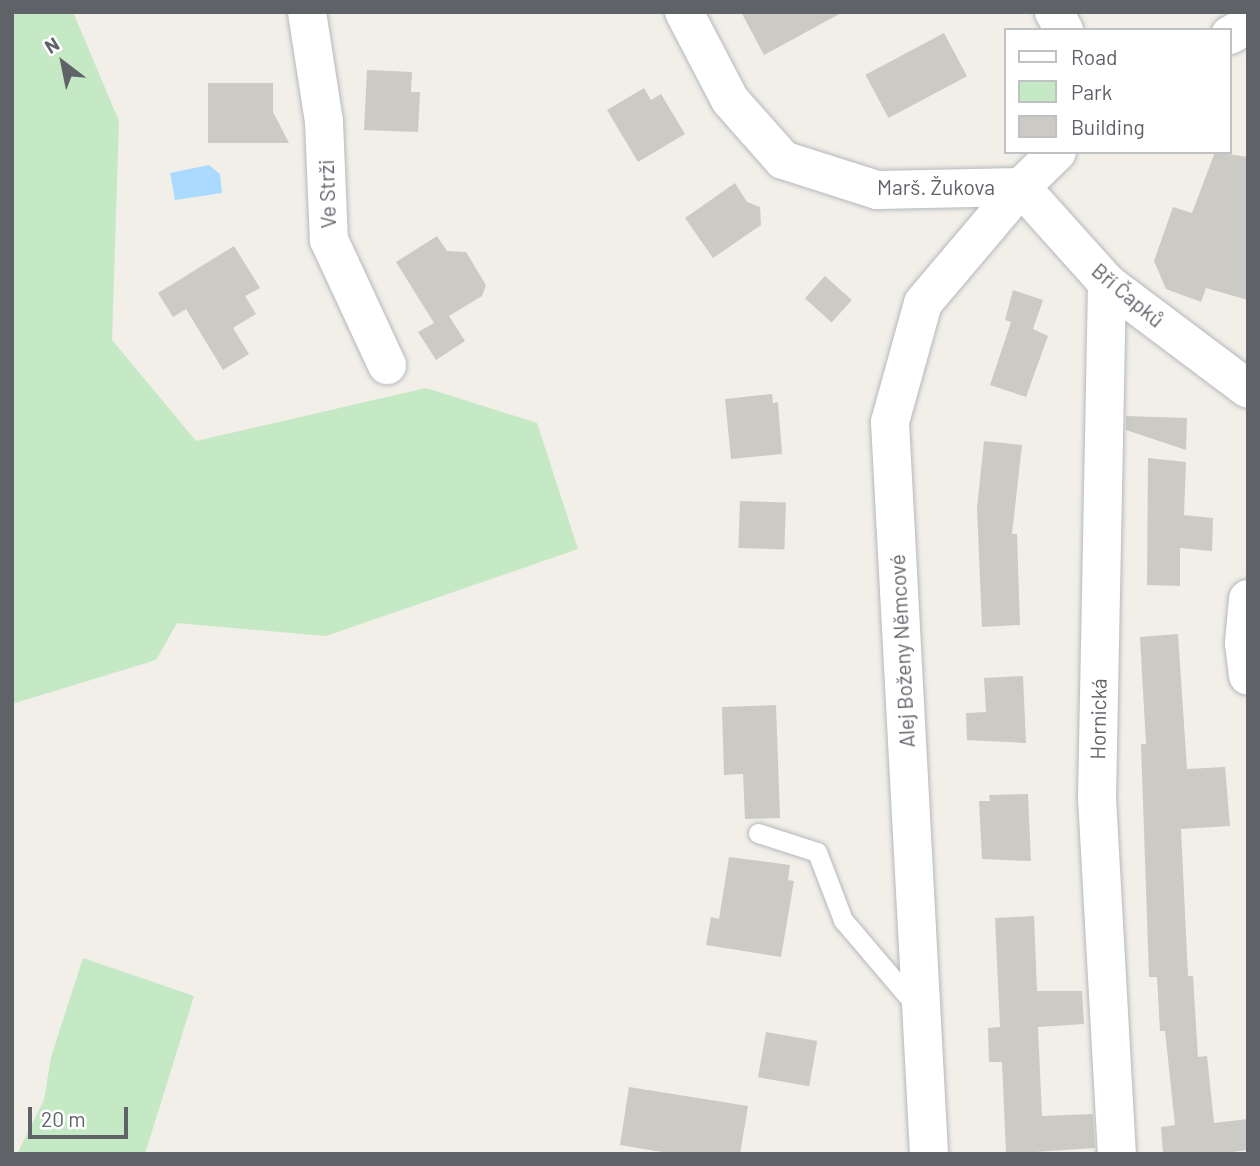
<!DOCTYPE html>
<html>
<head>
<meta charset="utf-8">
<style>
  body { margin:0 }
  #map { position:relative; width:1260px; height:1166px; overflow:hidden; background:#f1efe8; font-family:Barlow,sans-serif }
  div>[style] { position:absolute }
  .green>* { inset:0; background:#c5e8c5 }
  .water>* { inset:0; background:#aadaff }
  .building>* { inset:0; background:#cccac5; transform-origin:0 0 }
  .roads { filter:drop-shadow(0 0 2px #b5b8bc) drop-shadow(0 0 2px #b5b8bc) }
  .lane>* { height:19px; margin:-9.5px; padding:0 9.5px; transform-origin:9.5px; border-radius:9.5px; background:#fff }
  .street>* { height:38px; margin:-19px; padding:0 19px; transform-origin:19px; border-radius:19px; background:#fff }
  span { translate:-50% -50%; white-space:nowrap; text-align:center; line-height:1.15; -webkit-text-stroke:5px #fff; paint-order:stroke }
  .street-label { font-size:21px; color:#5f6368 }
  .frame { position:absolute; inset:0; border:14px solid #5f6368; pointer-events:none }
  .legend { position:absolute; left:1004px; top:28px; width:228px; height:126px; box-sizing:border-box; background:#fff; border:2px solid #bfc1c3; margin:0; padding:9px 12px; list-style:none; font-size:21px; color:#5f6368 }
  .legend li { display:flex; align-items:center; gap:14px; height:35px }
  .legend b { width:35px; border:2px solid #bfc1c3 }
  .north { position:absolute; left:28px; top:28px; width:70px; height:70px; -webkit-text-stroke:5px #fff; paint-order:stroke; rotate:328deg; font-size:19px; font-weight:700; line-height:28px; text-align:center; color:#5f6368 }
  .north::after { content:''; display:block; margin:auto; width:24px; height:32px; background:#5f6368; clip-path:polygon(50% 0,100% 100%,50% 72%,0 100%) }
  .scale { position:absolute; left:28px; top:1107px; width:100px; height:32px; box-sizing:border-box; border:4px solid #5f6368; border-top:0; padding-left:9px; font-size:21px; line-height:24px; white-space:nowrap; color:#5f6368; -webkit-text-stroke:5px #fff; paint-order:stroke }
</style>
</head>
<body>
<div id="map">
  <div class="green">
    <div style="clip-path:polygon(12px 12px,73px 12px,119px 121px,112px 340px,196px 441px,426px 388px,537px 423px,578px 549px,326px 636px,177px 623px,156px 660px,12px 704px)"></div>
    <div style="clip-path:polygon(83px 958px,194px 996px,145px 1154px,17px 1154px,44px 1100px,51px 1057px)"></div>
  </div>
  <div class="water">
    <div style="clip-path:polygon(209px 165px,220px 174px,222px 193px,175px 200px,170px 173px)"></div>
  </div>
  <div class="building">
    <div style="clip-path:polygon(741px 12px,843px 12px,764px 55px)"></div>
    <div style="left:944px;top:33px;width:49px;height:89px;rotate:62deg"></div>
    <div style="clip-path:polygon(367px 70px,412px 72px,411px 92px,420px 92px,418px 132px,364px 130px)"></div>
    <div style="clip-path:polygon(208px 83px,273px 83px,273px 112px,289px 143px,208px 143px)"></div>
    <div style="clip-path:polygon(644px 88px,651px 100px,661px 94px,685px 134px,638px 162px,607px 110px)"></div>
    <div style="clip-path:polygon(1215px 152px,1248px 157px,1248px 300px,1206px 288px,1201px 302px,1166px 289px,1154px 261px,1173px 207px,1192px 213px)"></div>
    <div style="clip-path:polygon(735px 183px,747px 202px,760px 207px,761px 225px,713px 258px,685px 218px)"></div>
    <div style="clip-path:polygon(437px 236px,447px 251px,466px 252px,486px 285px,482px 296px,449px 316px,465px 341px,436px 360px,418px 332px,434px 323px,396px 262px)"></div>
    <div style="clip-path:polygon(234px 246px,260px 288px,245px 296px,256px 314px,233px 328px,249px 354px,223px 370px,186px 309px,173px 317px,158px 293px)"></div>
    <div style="left:825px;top:276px;width:36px;height:30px;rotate:42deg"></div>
    <div style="clip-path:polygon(1013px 290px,1043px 300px,1033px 329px,1048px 336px,1026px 397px,990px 385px,1011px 322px,1005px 320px)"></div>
    <div style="clip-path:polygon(772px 394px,773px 403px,778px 402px,782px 454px,731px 459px,725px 399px)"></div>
    <div style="clip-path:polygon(1126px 416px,1187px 418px,1186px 450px,1126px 430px)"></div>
    <div style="clip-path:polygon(984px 441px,1022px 445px,1012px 534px,1017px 534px,1020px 625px,982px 627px,977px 508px)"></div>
    <div style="clip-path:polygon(1148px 458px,1186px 462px,1184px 515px,1213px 518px,1212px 551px,1180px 548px,1180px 586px,1147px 585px)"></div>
    <div style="left:740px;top:501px;width:46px;height:47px;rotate:2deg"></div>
    <div style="clip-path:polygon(1178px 634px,1187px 769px,1225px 767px,1230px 826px,1181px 829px,1188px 976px,1193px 976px,1198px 1057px,1207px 1056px,1214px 1123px,1248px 1119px,1248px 1150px,1217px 1154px,1163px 1154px,1161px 1127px,1175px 1125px,1165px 1031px,1160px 1031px,1157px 977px,1149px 977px,1141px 744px,1146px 744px,1140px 637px)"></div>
    <div style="clip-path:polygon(1023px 676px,1026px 743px,967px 740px,966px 713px,986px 712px,984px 678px)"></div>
    <div style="clip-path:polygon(776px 705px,780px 818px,745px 819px,743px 774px,724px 775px,722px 707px)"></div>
    <div style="clip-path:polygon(1028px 794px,1031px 861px,982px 859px,979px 801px,990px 801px,989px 795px)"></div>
    <div style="clip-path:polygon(729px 857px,790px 865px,788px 880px,794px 881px,781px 957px,706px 945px,711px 917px,719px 919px)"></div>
    <div style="clip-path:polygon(1034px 916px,1037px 991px,1082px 991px,1084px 1024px,1038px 1027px,1042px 1116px,1093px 1114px,1095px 1148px,1006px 1154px,1002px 1062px,989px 1062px,988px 1028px,1000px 1027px,995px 918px)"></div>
    <div style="left:766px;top:1032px;width:52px;height:46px;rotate:10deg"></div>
    <div style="clip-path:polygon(629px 1087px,748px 1106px,740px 1154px,674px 1154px,620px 1145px)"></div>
  </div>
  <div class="roads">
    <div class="lane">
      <div style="left:758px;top:833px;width:62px;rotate:17.9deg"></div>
      <div style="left:817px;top:852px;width:73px;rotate:69.1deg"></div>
      <div style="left:843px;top:920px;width:116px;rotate:49.6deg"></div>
    </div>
    <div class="street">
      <div style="left:307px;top:12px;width:111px;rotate:81.2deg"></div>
      <div style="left:324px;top:122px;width:118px;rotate:87.6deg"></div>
      <div style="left:329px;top:240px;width:138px;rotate:65.1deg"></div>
      <div style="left:684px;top:12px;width:99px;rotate:62.4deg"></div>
      <div style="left:730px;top:100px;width:80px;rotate:48.5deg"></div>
      <div style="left:783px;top:160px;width:99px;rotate:17.7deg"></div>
      <div style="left:877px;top:190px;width:144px;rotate:-1.2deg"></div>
      <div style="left:1054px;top:12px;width:21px;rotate:61deg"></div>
      <div style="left:1230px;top:35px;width:21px;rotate:-29deg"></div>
      <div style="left:1021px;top:187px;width:129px;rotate:48.1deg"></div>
      <div style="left:1107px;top:283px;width:176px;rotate:36.9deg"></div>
      <div style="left:1107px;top:283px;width:515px;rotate:91.11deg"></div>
      <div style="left:1097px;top:798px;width:357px;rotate:86.8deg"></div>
      <div style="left:1248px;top:599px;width:44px;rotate:95.2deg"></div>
      <div style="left:1244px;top:643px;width:33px;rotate:83deg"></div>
      <div style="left:929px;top:1154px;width:733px;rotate:-93.05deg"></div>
      <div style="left:890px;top:422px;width:123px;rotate:-74.5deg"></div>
      <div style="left:923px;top:303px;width:152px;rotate:-49.8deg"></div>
      <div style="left:1021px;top:187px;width:50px;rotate:-44.2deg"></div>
    </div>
  </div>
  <div class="street-label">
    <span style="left:936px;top:187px">Marš. Žukova</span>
    <span style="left:327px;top:194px;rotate:-92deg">Ve Strži</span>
    <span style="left:1128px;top:295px;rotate:40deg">Bří Čapků</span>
    <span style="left:902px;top:651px;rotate:-93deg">Alej Boženy Němcové</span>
    <span style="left:1098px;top:719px;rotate:-89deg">Hornická</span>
  </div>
  <div class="frame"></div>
  <ul class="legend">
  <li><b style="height:9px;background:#fff"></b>Road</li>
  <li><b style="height:19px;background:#c5e8c5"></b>Park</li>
  <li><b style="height:19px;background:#cccac5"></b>Building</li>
  </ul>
  <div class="north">N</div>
  <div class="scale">20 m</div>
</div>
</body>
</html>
